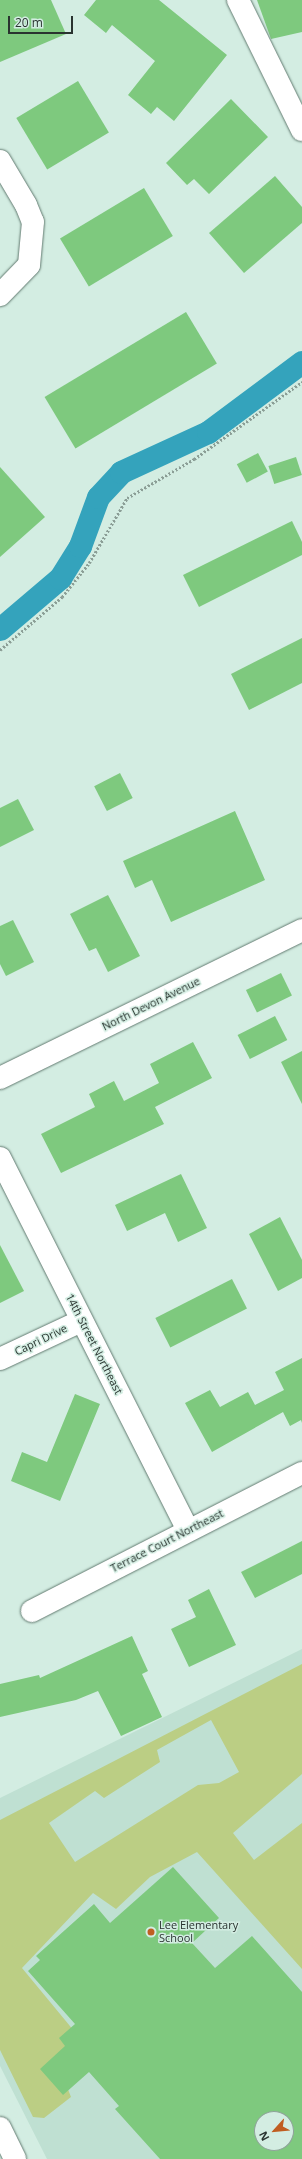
<!DOCTYPE html>
<html>
<head>
<meta charset="utf-8">
<style>
  body { margin:0 }
  #map { position:relative; width:302px; height:2159px; overflow:hidden; background:#d3ede2; font-family:"Open Sans",sans-serif }
  div>[style] { position:absolute }
  .built>* { inset:0; background:#bfe0d2 }
  .green>* { inset:0; background:#bbce84 }
  .canal>* { height:23px; margin:-11.5px; padding:0 11.5px; transform-origin:11.5px; border-radius:11.5px; background:#34a3bc }
  .building>* { inset:0; background:#7ec97e; transform-origin:0 0 }
  .path>* { height:2.5px; margin-top:-1.25px; transform-origin:0; background:repeating-linear-gradient(90deg,#8b9e96 0 2px,transparent 0 4px) }
  .roads { filter:drop-shadow(0 0 1px #637b71) drop-shadow(0 0 1px #637b71) }
  .minor>* { height:22px; margin:-11px; padding:0 11px; transform-origin:11px; border-radius:11px; background:#fff }
  .dots>* { width:11px; height:11px; translate:-50% -50%; box-sizing:border-box; border:2px solid #d3ede2; border-radius:50% }
  span { translate:-50% -50%; white-space:nowrap; text-align:center; line-height:1.15; -webkit-text-stroke:3px #d3ede2; paint-order:stroke }
  .street-label { font-size:11px; color:#29332f }
  .poi-label { font-size:11px; color:#29332f }
  .left { translate:0 -50%; text-align:left }
  .north { position:absolute; left:254px; top:2111px; width:40px; height:40px; box-sizing:border-box; background:#d3ede2; border:1px solid #8fa39a; border-radius:50%; rotate:243deg; font-size:11px; font-weight:700; line-height:16px; text-align:center; color:#29332f }
  .north::after { content:''; display:block; margin:auto; width:14px; height:18px; background:#c05e21; clip-path:polygon(50% 0,100% 100%,50% 72%,0 100%) }
  .scale { position:absolute; left:8px; top:16px; width:65px; height:18px; box-sizing:border-box; border:2px solid #29332f; border-top:0; padding-left:5px; font-size:12px; line-height:14px; white-space:nowrap; color:#29332f; -webkit-text-stroke:3px #d3ede2; paint-order:stroke }
</style>
</head>
<body>
<div id="map">
  <div class="built">
    <div style="clip-path:polygon(evenodd,302px 1649px,302px 2159px,47px 2159px,0 2066px,0 1798px,302px 1649px,262px 2119px,286px 2119px,286px 2143px,262px 2143px,262px 2119px)"></div>
  </div>
  <div class="green">
    <div style="clip-path:polygon(evenodd,302px 1664px,302px 1774px,233px 1833px,254px 1860px,302px 1823px,302px 1969px,197px 1852px,150px 1877px,116px 1909px,93px 1893px,22px 1968px,84px 2043px,60px 2069px,71px 2097px,44px 2118px,33px 2117px,0 2050px,0 1820px,302px 1664px,211px 1720px,239px 1772px,219px 1783px,198px 1785px,75px 1862px,49px 1823px,95px 1791px,104px 1798px,160px 1762px,157px 1750px,211px 1720px)"></div>
  </div>
  <div class="canal">
    <div style="left:0;top:629px;width:79px;rotate:-40.4deg"></div>
    <div style="left:60px;top:578px;width:38px;rotate:-58deg"></div>
    <div style="left:80px;top:546px;width:52px;rotate:-69.8deg"></div>
    <div style="left:98px;top:497px;width:34px;rotate:-47deg"></div>
    <div style="left:121px;top:472px;width:96px;rotate:-24.7deg"></div>
    <div style="left:208px;top:432px;width:117px;rotate:-36.7deg"></div>
  </div>
  <div class="building">
    <div style="clip-path:polygon(0 0,51px 0,66px 34px,0 62px)"></div>
    <div style="clip-path:polygon(96px 0,159px 0,227px 55px,174px 121px,157px 107px,151px 114px,128px 95px,155px 61px,112px 25px,106px 33px,84px 15px)"></div>
    <div style="clip-path:polygon(257px 0,302px 0,302px 32px,271px 39px)"></div>
    <div style="left:78px;top:81px;width:60px;height:72px;rotate:59deg"></div>
    <div style="clip-path:polygon(231px 99px,268px 137px,209px 194px,194px 179px,187px 185px,166px 163px)"></div>
    <div style="clip-path:polygon(275px 176px,302px 207px,302px 223px,244px 273px,209px 233px)"></div>
    <div style="left:144px;top:188px;width:56px;height:98px;rotate:59deg"></div>
    <div style="left:186px;top:312px;width:60px;height:165px;rotate:59deg"></div>
    <div style="left:258px;top:453px;width:21px;height:24px;rotate:62deg"></div>
    <div style="left:296px;top:457px;width:19px;height:29px;rotate:72deg"></div>
    <div style="clip-path:polygon(0 467px,45px 517px,0 557px)"></div>
    <div style="clip-path:polygon(292px 521px,302px 542px,302px 555px,199px 607px,183px 575px)"></div>
    <div style="clip-path:polygon(302px 638px,302px 683px,249px 710px,231px 674px)"></div>
    <div style="left:120px;top:773px;width:28px;height:29px;rotate:63deg"></div>
    <div style="clip-path:polygon(18px 799px,34px 830px,0 847px,0 808px)"></div>
    <div style="clip-path:polygon(235px 811px,265px 880px,171px 922px,152px 880px,135px 888px,123px 861px)"></div>
    <div style="clip-path:polygon(108px 895px,140px 956px,108px 972px,96px 948px,89px 951px,70px 914px)"></div>
    <div style="clip-path:polygon(13px 920px,34px 962px,6px 976px,0 964px,0 926px)"></div>
    <div style="left:281px;top:973px;width:25px;height:39px;rotate:64deg"></div>
    <div style="left:275px;top:1016px;width:27px;height:42px;rotate:63deg"></div>
    <div style="clip-path:polygon(193px 1042px,212px 1078px,155px 1107px,164px 1124px,61px 1173px,41px 1134px,95px 1107px,89px 1094px,114px 1081px,124px 1101px,159px 1083px,150px 1064px)"></div>
    <div style="clip-path:polygon(302px 1051px,302px 1104px,281px 1062px)"></div>
    <div style="clip-path:polygon(181px 1174px,207px 1228px,178px 1242px,165px 1213px,127px 1231px,115px 1205px)"></div>
    <div style="clip-path:polygon(280px 1217px,302px 1260px,302px 1278px,278px 1291px,249px 1234px)"></div>
    <div style="clip-path:polygon(0 1245px,24px 1291px,0 1303px)"></div>
    <div style="left:232px;top:1279px;width:33px;height:86px;rotate:63deg"></div>
    <div style="clip-path:polygon(302px 1358px,302px 1423px,301px 1420px,290px 1426px,283px 1412px,212px 1452px,185px 1403px,210px 1390px,220px 1407px,248px 1392px,255px 1405px,284px 1390px,275px 1372px)"></div>
    <div style="clip-path:polygon(75px 1394px,100px 1404px,60px 1501px,11px 1481px,22px 1452px,47px 1462px)"></div>
    <div style="clip-path:polygon(302px 1541px,302px 1574px,255px 1598px,241px 1572px)"></div>
    <div style="clip-path:polygon(209px 1589px,236px 1645px,189px 1667px,171px 1629px,196px 1617px,188px 1600px)"></div>
    <div style="clip-path:polygon(132px 1636px,148px 1671px,142px 1674px,162px 1717px,121px 1736px,98px 1691px,76px 1700px,0 1717px,0 1684px,39px 1675px,40px 1678px)"></div>
    <div style="clip-path:polygon(evenodd,173px 1867px,219px 1918px,192px 1943px,215px 1968px,252px 1936px,302px 1992px,302px 2159px,160px 2159px,115px 2109px,119px 2106px,89px 2072px,63px 2095px,40px 2069px,65px 2046px,59px 2038px,75px 2024px,28px 1971px,40px 1960px,36px 1956px,94px 1904px,110px 1923px,173px 1867px,262px 2119px,286px 2119px,286px 2143px,262px 2143px,262px 2119px)"></div>
  </div>
  <div class="path">
    <div style="left:0;top:650px;width:82px;rotate:-40.5deg"></div>
    <div style="left:62px;top:597px;width:43px;rotate:-51.5deg"></div>
    <div style="left:89px;top:563px;width:75px;rotate:-59.7deg"></div>
    <div style="left:127px;top:498px;width:78px;rotate:-30.2deg"></div>
    <div style="left:194px;top:459px;width:133px;rotate:-35.5deg"></div>
  </div>
  <div class="roads">
    <div class="minor">
      <div style="left:238px;top:0;width:145px;rotate:63.8deg"></div>
      <div style="left:0;top:161px;width:51px;rotate:59.4deg"></div>
      <div style="left:26px;top:205px;width:18px;rotate:68deg"></div>
      <div style="left:33px;top:222px;width:43px;rotate:95.3deg"></div>
      <div style="left:29px;top:265px;width:42px;rotate:134deg"></div>
      <div style="left:0;top:1078px;width:336px;rotate:-26.1deg"></div>
      <div style="left:0;top:1158px;width:417px;rotate:63.2deg"></div>
      <div style="left:0;top:1359px;width:89px;rotate:-25.1deg"></div>
      <div style="left:32px;top:1611px;width:303px;rotate:-27.1deg"></div>
      <div style="left:0;top:2128px;width:34px;rotate:64deg"></div>
    </div>
  </div>
  <div class="dots">
    <div style="left:151px;top:1932px;background:#c05e21"></div>
  </div>
  <div class="street-label">
    <span style="left:151px;top:1004px;rotate:-26deg">North Devon Avenue</span>
    <span style="left:41px;top:1340px;rotate:-26deg">Capri Drive</span>
    <span style="left:94px;top:1344px;rotate:63deg">14th Street Northeast</span>
    <span style="left:167px;top:1541px;rotate:-27deg">Terrace Court Northeast</span>
  </div>
  <div class="poi-label">
    <span class="left" style="left:159px;top:1932px">Lee Elementary<br>School</span>
  </div>
  <div class="north">N</div>
  <div class="scale">20 m</div>
</div>
</body>
</html>
